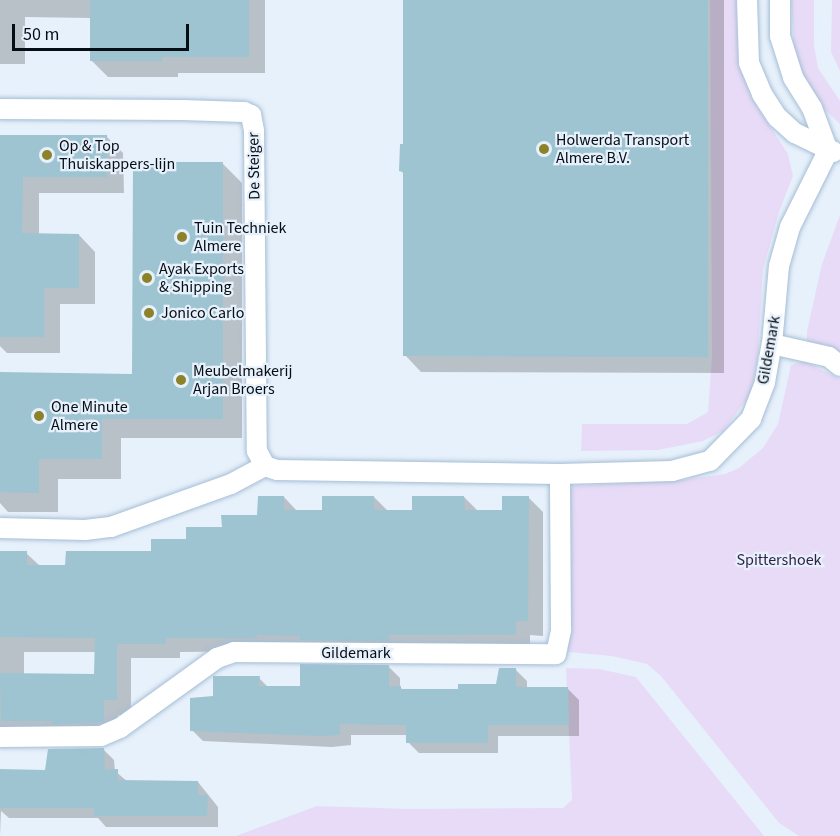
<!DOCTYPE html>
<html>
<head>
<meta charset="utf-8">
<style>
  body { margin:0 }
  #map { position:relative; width:840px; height:836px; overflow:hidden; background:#e7f1fb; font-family:"Source Sans 3",sans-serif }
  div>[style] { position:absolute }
  .green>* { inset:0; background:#e8dbf7 }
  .shadow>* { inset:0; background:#0003 }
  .building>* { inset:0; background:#9ec4d1 }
  .roads { filter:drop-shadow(0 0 2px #a5bed6) drop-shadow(0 0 2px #a5bed6) }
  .minor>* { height:20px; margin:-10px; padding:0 10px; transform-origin:10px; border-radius:10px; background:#fff }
  .dots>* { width:16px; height:16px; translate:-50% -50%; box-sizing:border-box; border:3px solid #e7f1fb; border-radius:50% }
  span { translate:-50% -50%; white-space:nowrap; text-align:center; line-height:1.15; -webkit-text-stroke:4.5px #e7f1fb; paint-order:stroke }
  .poi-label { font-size:16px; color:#050d15 }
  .left { translate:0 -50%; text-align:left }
  .street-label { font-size:16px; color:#050d15 }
  .park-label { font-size:16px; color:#331e46 }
  .scale { position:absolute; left:12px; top:24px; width:177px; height:27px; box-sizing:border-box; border:3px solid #050d15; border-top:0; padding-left:8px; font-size:18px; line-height:21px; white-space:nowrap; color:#050d15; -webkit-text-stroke:4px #e7f1fb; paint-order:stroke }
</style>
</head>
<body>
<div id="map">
  <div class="green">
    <div style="clip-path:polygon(710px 0,741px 0,739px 51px,751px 97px,788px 154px,793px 176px,779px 212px,763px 269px,758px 353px,752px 392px,723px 431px,703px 441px,658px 450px,581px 451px,582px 424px,687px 424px,708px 412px,712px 356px)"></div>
    <div style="clip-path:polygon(791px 0,814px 0,814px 45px,818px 68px,840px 101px,840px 124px,809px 95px,795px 64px)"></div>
    <div style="clip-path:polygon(832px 0,840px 0,840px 71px,831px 52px)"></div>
    <div style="clip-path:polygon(840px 215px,840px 356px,807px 342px,807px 331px,822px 264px)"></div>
    <div style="clip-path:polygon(804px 361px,840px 379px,840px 836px,799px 836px,779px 823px,661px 676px,647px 664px,612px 656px,568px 652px,567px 495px,573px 486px,682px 480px,725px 474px,739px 468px,763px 448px,778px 424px,791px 365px)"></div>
    <div style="clip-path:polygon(566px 668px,599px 669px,636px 677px,764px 836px,236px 836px,317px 806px,410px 809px,563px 808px,572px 800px)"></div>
  </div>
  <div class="shadow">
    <div style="clip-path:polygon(0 0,265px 0,265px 73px,178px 73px,178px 77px,108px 77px,91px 60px,91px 18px,25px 17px,25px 64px,0 64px)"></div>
    <div style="clip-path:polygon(404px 0,724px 0,724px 373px,421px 372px,405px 355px,404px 174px,401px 171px,405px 145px)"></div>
    <div style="clip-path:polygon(0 136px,106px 136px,123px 153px,124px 193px,39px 193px,39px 235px,79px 235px,95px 252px,95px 304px,60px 304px,60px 353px,7px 353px,0 346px)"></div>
    <div style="clip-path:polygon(222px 163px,242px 183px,242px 438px,121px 438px,121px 479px,58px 479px,58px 512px,8px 512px,0 503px,0 374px,134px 375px)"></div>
    <div style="clip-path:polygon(evenodd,284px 497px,297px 511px,323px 511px,374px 497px,388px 511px,413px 511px,464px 497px,478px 511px,504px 511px,528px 497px,543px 512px,543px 636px,530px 635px,530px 649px,180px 652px,180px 658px,131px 658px,131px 715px,118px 715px,118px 736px,0 735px,0 553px,26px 553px,40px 566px,67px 566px,153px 553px,259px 517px,284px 497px,24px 652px,96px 652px,96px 675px,24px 675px,24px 652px)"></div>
    <div style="clip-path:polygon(388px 666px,400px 678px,400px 687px,403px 690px,459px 691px,498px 686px,516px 670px,527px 681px,527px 689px,568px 689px,579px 700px,579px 736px,498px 736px,498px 753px,419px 753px,408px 742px,408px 735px,351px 735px,351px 745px,332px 747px,203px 741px,192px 730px,214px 698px,259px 678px,269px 688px,301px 687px)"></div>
    <div style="clip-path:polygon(103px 749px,114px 760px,115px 771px,128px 782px,198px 782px,218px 807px,218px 827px,106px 827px,98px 818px,9px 818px,1px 811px,0 836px,0 771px,46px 771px)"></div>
  </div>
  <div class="building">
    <div style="clip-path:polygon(90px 0,249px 0,249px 57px,162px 57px,162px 61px,90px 61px)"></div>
    <div style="clip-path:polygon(403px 0,708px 0,708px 357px,403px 356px,403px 172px,399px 171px,400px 144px,403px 144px)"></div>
    <div style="clip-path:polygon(0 135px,107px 135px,107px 177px,23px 177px,22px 233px,79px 234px,79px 288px,44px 288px,44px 337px,0 337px)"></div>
    <div style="clip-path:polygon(133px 162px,223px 162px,223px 419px,102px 419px,102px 459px,39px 459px,39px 493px,0 492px,0 372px,132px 374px)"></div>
    <div style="clip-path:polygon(258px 496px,284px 496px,284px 510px,322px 510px,322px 496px,374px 496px,374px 510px,412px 510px,412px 496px,464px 496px,465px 510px,502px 510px,502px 496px,529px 496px,528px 621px,516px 621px,516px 635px,389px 635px,389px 641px,300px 640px,300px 636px,257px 635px,257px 638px,166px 638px,166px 644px,117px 644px,117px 700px,104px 700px,104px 722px,52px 724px,53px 721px,1px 721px,0 673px,94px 674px,95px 638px,0 637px,0 551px,27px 551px,27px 565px,65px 565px,66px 551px,151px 551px,151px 539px,186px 539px,186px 527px,222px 527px,221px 515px,257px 515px)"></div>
    <div style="clip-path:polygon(300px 664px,389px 665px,389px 687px,401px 686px,401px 689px,458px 689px,458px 684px,496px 684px,499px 668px,516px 668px,516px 687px,568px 687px,569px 725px,488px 725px,488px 743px,406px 743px,406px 725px,340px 724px,340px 735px,320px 736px,190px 731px,190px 698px,213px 696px,213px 676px,260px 676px,259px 686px,300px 686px)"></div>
    <div style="clip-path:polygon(104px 748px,105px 770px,118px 769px,118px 780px,198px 781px,198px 795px,208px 795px,207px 816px,94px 816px,94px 808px,0 808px,0 769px,45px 770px,48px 749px)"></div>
  </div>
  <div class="roads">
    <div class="minor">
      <div style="left:747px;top:0;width:63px;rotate:88.2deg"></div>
      <div style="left:749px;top:63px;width:34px;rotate:67deg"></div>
      <div style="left:762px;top:94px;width:27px;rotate:57deg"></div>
      <div style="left:777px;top:117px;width:24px;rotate:42deg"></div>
      <div style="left:795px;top:133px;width:43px;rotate:26deg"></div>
      <div style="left:0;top:109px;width:182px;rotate:0.3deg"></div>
      <div style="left:182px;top:110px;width:62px;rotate:1.8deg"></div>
      <div style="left:244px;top:112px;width:8px;rotate:23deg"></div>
      <div style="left:251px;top:115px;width:16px;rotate:79deg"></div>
      <div style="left:254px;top:131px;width:320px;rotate:89.5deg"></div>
      <div style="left:257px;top:451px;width:17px;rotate:62deg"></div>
      <div style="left:772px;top:344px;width:58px;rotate:12.8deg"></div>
      <div style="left:829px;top:357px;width:14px;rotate:39deg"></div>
      <div style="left:560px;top:474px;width:112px;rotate:-1.5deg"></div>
      <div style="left:672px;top:471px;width:39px;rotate:-15deg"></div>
      <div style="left:710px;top:461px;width:59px;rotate:-45.7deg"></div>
      <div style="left:751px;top:419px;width:40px;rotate:-69deg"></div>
      <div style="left:765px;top:382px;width:39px;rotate:-80deg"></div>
      <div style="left:772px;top:344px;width:78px;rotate:-84.9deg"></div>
      <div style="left:779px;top:266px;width:41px;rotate:-74.2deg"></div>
      <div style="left:790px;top:227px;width:85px;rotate:-63.4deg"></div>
      <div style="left:828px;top:151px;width:46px;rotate:-110.4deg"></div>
      <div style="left:812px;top:108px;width:36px;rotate:-122deg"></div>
      <div style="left:793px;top:77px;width:43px;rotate:-107.6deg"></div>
      <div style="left:780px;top:36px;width:36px;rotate:-90deg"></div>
      <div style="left:0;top:528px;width:85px;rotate:1.3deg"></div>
      <div style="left:85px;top:530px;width:26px;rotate:-7deg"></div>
      <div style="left:111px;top:527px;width:127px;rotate:-19.7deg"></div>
      <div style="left:231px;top:484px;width:38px;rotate:-28deg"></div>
      <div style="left:0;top:737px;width:101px;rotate:-0.6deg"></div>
      <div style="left:101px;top:736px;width:21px;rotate:-23deg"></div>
      <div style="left:120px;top:728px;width:120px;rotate:-35.8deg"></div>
      <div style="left:217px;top:658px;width:18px;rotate:-19deg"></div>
      <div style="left:234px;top:652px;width:322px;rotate:0.4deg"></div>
      <div style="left:556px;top:654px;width:25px;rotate:-78deg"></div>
      <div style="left:561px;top:630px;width:156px;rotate:-90.4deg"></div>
      <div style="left:560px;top:474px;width:283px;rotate:-179.2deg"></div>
      <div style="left:277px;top:470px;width:13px;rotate:-162deg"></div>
    </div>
  </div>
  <div class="dots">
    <div style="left:544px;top:149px;background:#8c8229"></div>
    <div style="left:47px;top:155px;background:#8c8229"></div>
    <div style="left:182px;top:237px;background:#8c8229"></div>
    <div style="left:147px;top:278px;background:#8c8229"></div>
    <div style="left:149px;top:313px;background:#8c8229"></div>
    <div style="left:181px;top:380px;background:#8c8229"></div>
    <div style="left:39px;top:416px;background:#8c8229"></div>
  </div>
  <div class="poi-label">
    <span class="left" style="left:556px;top:149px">Holwerda Transport<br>Almere B.V.</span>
    <span class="left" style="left:59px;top:155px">Op &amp; Top<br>Thuiskappers-lijn</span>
    <span class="left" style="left:194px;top:237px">Tuin Techniek<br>Almere</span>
    <span class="left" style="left:159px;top:278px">Ayak Exports<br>&amp; Shipping</span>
    <span class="left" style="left:161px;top:313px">Jonico Carlo</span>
    <span class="left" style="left:193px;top:380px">Meubelmakerij<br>Arjan Broers</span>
    <span class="left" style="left:51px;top:416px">One Minute<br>Almere</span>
  </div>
  <div class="street-label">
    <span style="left:254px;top:166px;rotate:-91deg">De Steiger</span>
    <span style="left:769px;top:350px;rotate:-80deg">Gildemark</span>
    <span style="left:356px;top:653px">Gildemark</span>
  </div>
  <div class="park-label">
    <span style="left:779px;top:560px">Spittershoek</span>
  </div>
  <div class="scale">50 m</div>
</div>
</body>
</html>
